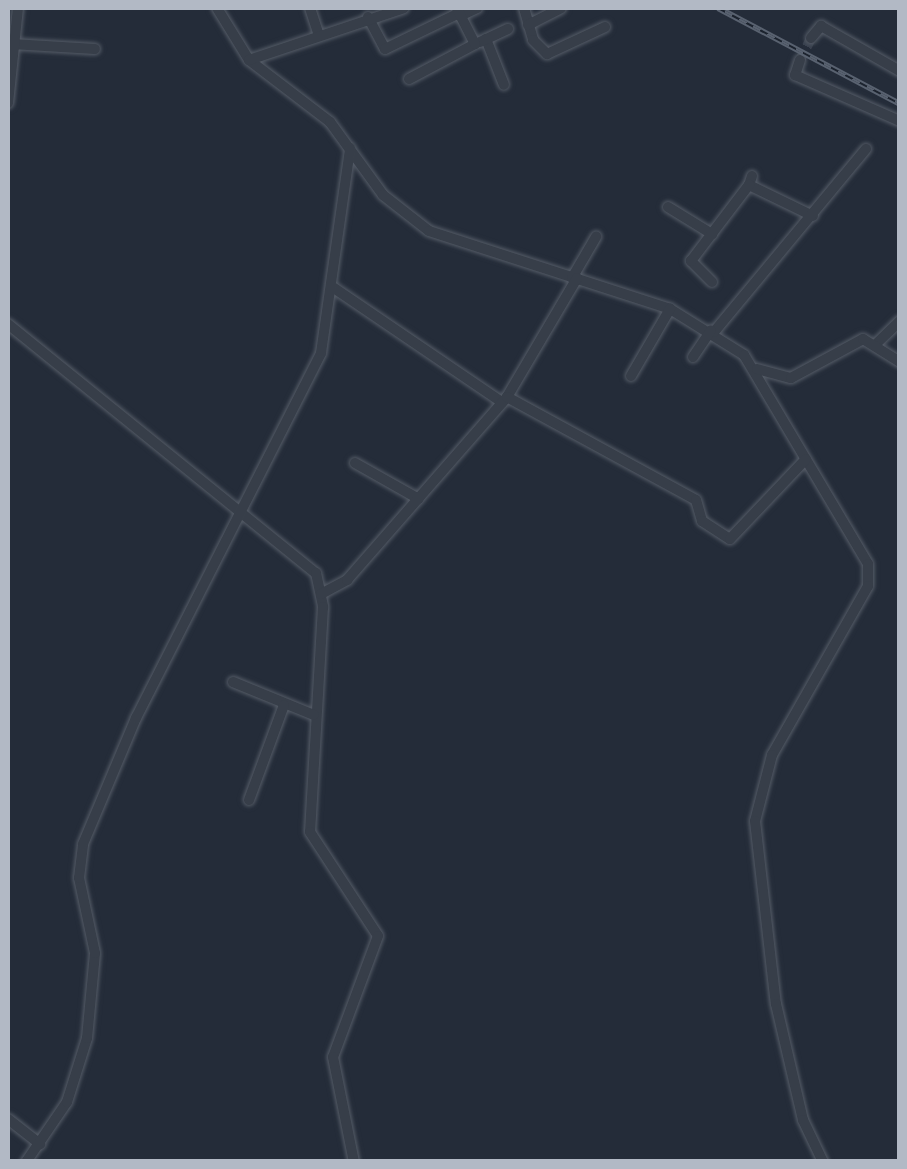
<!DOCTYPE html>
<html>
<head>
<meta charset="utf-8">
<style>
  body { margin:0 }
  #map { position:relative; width:907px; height:1169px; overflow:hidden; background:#242c39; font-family:Lato,sans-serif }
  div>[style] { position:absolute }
  .minor-tunnel>* { height:10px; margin-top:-5px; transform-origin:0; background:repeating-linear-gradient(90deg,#39414e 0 10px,transparent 0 15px) }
  .roads { filter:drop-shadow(0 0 2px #555c67) drop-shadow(0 0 2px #555c67) }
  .minor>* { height:10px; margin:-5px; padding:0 5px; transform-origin:5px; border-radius:5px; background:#373e49 }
  .rail>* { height:6px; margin-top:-3px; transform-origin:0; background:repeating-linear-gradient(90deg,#1c232e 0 8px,#596270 0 16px); box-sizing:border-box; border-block:2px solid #596270 }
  span { translate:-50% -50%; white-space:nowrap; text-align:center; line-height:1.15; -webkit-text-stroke:8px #1c232e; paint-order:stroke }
  .frame { position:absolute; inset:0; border:10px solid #b2b9c5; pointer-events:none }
</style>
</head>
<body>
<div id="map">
  <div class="minor-tunnel">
    <div style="left:800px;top:60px;width:25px;rotate:-63deg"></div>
  </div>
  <div class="roads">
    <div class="minor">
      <div style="left:217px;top:8px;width:61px;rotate:58.4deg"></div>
      <div style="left:249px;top:60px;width:102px;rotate:37.4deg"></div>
      <div style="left:330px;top:122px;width:90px;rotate:54deg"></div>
      <div style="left:383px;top:195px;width:58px;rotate:38deg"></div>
      <div style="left:429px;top:231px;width:253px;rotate:17.9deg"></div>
      <div style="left:670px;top:309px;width:87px;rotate:31.9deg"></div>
      <div style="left:744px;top:355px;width:243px;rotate:59.3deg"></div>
      <div style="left:868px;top:564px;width:22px;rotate:90deg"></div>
      <div style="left:868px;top:586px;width:194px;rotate:119.6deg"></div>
      <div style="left:772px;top:755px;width:68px;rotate:104.4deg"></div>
      <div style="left:755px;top:821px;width:184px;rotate:83.5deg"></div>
      <div style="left:776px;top:1004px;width:119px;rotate:76.9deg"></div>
      <div style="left:803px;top:1120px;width:47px;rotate:64.5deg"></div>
      <div style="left:310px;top:8px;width:26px;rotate:72deg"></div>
      <div style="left:524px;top:8px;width:33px;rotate:74deg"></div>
      <div style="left:533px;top:40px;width:20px;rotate:45deg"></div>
      <div style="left:547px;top:54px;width:64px;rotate:-25deg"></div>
      <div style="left:460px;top:16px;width:19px;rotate:-25deg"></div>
      <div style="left:368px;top:17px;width:36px;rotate:62deg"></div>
      <div style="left:385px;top:49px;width:82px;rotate:-25.9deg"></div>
      <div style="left:528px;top:25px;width:37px;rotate:-27deg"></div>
      <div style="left:811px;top:38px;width:16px;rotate:-50deg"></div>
      <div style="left:821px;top:26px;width:91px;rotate:29.7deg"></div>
      <div style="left:486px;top:39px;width:49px;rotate:68.6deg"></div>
      <div style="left:480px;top:42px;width:31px;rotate:-25deg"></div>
      <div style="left:12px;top:44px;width:83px;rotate:3.4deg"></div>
      <div style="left:249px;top:60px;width:163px;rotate:-18.5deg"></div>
      <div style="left:800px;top:60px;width:16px;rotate:108deg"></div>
      <div style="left:795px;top:75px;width:115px;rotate:23.7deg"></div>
      <div style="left:409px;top:79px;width:75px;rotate:-27.9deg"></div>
      <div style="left:475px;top:44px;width:39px;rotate:-117deg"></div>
      <div style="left:8px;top:103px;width:96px;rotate:-84deg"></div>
      <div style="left:752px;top:176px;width:9px;rotate:108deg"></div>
      <div style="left:749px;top:185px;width:71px;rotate:25.8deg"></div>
      <div style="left:668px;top:207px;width:52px;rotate:31.5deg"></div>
      <div style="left:572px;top:278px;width:48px;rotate:-59.7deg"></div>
      <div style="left:712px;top:282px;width:30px;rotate:-135deg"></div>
      <div style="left:691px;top:261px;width:96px;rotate:-52.7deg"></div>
      <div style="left:331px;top:286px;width:207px;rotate:34.2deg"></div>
      <div style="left:8px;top:324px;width:396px;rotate:39deg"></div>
      <div style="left:316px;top:573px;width:35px;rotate:78deg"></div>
      <div style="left:323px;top:607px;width:225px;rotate:93.3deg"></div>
      <div style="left:310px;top:832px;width:124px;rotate:56.8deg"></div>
      <div style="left:378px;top:936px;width:129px;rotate:110.4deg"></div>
      <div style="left:333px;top:1057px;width:107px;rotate:78.7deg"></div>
      <div style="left:714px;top:332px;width:238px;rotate:-50.3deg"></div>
      <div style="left:876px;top:344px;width:33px;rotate:-44deg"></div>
      <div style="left:693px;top:357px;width:32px;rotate:-56deg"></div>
      <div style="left:757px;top:369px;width:35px;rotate:15deg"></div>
      <div style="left:791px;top:378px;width:82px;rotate:-28.4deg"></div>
      <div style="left:863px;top:339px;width:44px;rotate:31.9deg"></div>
      <div style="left:631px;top:376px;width:78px;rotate:-59.8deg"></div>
      <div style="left:507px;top:397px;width:138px;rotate:-59.5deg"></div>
      <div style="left:355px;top:463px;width:73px;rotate:29.4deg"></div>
      <div style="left:321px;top:594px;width:30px;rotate:-28deg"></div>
      <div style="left:347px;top:580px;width:243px;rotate:-48.8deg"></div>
      <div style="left:507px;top:397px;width:215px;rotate:28.6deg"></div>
      <div style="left:696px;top:500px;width:22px;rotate:74deg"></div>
      <div style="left:702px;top:521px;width:33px;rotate:33deg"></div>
      <div style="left:730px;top:539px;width:110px;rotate:-46.5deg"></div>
      <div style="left:233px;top:682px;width:87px;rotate:22.2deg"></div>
      <div style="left:249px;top:800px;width:101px;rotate:-69.8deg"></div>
      <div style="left:8px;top:1119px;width:41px;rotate:38deg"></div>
      <div style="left:26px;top:1162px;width:73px;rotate:-55.7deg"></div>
      <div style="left:67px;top:1102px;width:67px;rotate:-72.6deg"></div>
      <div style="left:87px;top:1038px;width:85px;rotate:-84.6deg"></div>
      <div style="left:95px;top:953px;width:77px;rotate:-102deg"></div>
      <div style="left:79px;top:878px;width:34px;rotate:-83deg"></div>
      <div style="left:83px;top:844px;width:137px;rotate:-67.2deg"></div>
      <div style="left:136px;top:718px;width:409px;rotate:-63.1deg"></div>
      <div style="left:321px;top:353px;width:207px;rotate:-81.9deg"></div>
    </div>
  </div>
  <div class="rail">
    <div style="left:718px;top:8px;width:206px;rotate:27.8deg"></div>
  </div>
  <div class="frame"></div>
</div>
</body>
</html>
